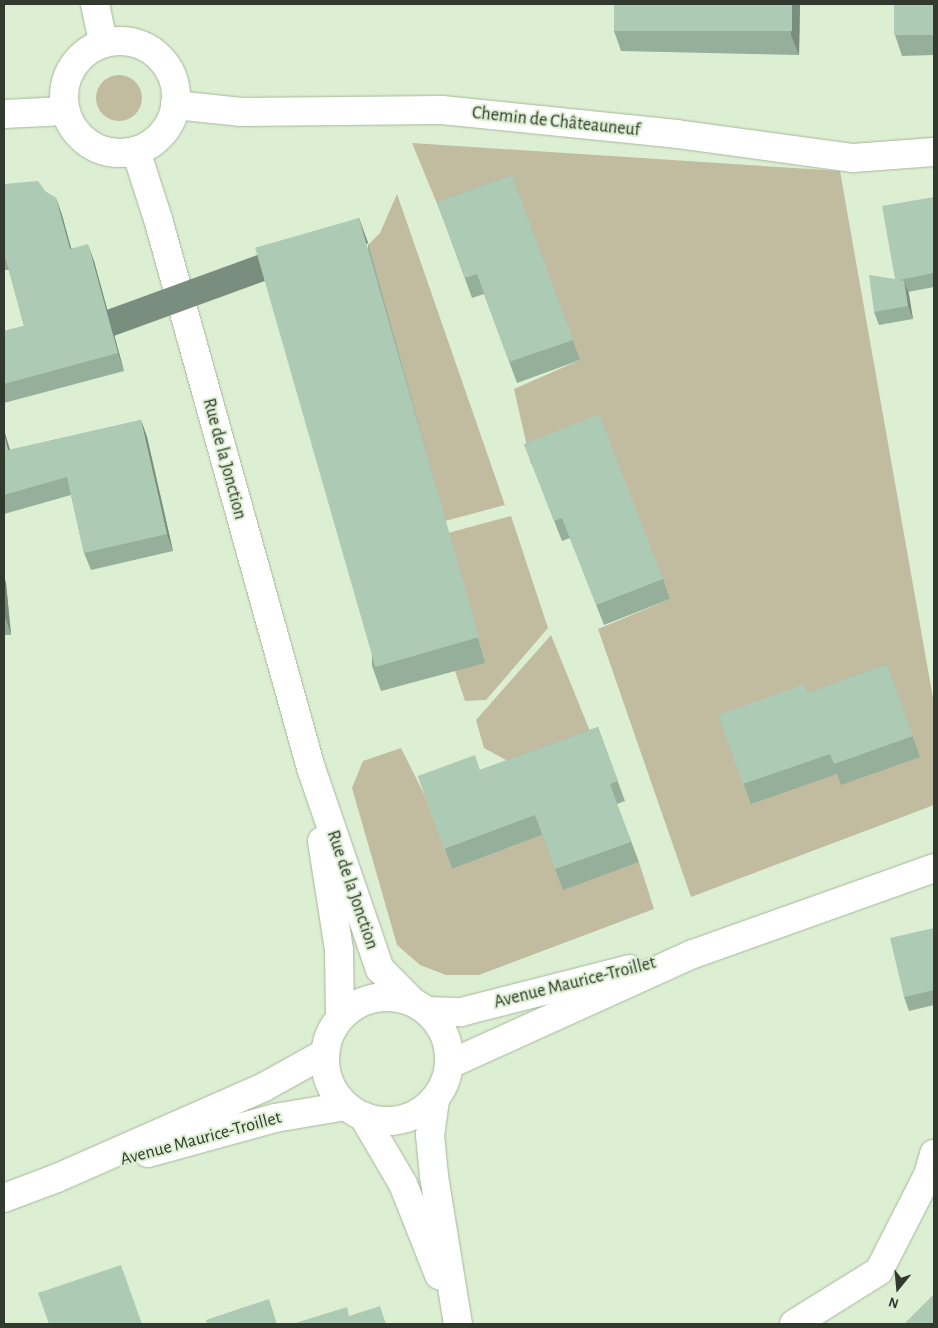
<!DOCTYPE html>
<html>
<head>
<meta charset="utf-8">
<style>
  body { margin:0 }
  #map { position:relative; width:938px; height:1328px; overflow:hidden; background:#ddefd3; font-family:"Alegreya Sans",sans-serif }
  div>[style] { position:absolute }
  .green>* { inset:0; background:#c1bba0 }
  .round { border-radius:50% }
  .roads { filter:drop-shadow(0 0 1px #a6b79c) drop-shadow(0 0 1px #a6b79c) }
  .minor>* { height:28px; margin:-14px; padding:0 14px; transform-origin:14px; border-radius:14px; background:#fff }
  .minor>.ring { margin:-14px; padding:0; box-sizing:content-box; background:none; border:28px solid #fff; border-radius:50% }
  .wall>* { inset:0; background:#95af9b }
  .shaded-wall>* { inset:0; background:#798e7e; transform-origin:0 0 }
  .building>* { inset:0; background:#adcbb4; transform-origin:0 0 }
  span { translate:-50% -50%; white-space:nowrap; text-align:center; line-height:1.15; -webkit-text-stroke:4px #ddefd3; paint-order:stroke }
  .street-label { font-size:18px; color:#32392e }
  .frame { position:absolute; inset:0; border:5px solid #32392e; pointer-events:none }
  .north { position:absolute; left:873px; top:1263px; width:50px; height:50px; -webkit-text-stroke:4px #ddefd3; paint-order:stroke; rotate:197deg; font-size:14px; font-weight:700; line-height:20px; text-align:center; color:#32392e }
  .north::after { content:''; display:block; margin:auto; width:18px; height:22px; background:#32392e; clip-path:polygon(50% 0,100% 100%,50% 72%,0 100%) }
</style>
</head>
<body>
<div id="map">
  <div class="green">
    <div class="round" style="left:96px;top:75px;width:46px;height:46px"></div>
    <div style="clip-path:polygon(412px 143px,840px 171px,934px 704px,934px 805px,691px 897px,598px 629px,670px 599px,606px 435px,531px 464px,514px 389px,580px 360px,445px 223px)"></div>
    <div style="clip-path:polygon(397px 194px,505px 505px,445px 521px,368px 245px,380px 233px)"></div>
    <div style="clip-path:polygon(511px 516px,548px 628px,486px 700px,465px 701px,454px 668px,448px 533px)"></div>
    <div style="clip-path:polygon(551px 635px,592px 736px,513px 764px,484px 748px,476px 720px)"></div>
    <div style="clip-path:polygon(401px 748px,425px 796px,452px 869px,542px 835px,563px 889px,639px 862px,654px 909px,479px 975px,446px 975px,420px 965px,397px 945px,352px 788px,363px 761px)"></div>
  </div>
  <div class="roads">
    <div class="minor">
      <div style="left:95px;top:4px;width:40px;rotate:78deg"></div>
      <div class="ring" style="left:64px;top:41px;width:84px;height:84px"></div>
      <div style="left:175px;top:105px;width:67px;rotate:6deg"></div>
      <div style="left:242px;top:112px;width:200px;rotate:-0.6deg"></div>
      <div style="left:442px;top:110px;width:236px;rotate:5.8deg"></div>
      <div style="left:677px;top:134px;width:178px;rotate:7.8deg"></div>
      <div style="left:853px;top:158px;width:81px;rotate:-4.2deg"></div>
      <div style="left:4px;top:114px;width:61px;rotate:-2.8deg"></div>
      <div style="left:136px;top:151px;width:71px;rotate:72.1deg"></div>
      <div style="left:158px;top:219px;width:570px;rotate:74.43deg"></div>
      <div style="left:311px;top:768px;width:213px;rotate:71.1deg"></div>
      <div style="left:380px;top:969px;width:45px;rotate:45deg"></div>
      <div style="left:322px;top:841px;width:110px;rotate:81.1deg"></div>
      <div style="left:339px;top:950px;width:67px;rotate:89.1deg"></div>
      <div class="ring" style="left:325px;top:997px;width:96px;height:96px"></div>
      <div style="left:428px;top:1011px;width:33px;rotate:2deg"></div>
      <div style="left:461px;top:1012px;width:174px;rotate:-14.3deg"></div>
      <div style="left:450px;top:1064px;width:267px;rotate:-24.4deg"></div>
      <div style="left:693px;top:954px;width:256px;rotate:-19.6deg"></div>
      <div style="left:435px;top:1100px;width:35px;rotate:98deg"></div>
      <div style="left:430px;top:1135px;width:41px;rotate:84.4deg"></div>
      <div style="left:434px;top:1176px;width:150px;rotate:80.8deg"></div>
      <div style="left:363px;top:1116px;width:79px;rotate:59.5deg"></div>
      <div style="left:403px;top:1184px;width:98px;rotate:68.4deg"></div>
      <div style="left:148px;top:1153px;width:132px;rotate:-15.4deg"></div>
      <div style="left:275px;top:1118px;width:72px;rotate:-9.6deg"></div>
      <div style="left:4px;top:1198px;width:57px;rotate:-20.7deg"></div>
      <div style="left:57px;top:1178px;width:226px;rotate:-23.7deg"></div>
      <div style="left:264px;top:1087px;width:70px;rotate:-29.1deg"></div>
      <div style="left:794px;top:1324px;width:100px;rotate:-31.9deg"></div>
      <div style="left:879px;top:1271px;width:108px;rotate:-63deg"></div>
      <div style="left:928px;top:1175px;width:22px;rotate:-74deg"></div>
    </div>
  </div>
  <div class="wall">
    <div style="clip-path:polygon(614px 4px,800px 4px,799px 55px,621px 51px,614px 31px)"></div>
    <div style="clip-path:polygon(934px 4px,934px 55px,902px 56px,895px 35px)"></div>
    <div style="clip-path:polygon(512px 175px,580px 360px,517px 383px,484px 294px,472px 298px,437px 202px)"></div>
    <div style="clip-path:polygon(4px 184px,46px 192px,56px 198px,62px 215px,71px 248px,94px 261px,124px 371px,4px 403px,4px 331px,24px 326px,9px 270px,4px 270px)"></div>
    <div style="clip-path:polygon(934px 197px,934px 287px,908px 292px,913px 319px,879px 325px,874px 312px,895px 279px)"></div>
    <div style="clip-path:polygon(368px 243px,485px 663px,381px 691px,372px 666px)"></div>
    <div style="clip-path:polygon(141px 420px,147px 437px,173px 551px,91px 570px,84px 553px,71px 495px,4px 514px,4px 430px,10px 450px)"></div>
    <div style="clip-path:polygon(524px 444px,663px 579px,670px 599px,604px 625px,570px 538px,562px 541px)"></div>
    <div style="clip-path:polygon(4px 576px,6px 583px,11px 635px,4px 635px)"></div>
    <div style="clip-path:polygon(887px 664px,920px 757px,841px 785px,837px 774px,751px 804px,718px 715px,807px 693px)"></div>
    <div style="clip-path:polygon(598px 727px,625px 801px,617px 804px,639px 862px,563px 890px,542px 835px,452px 869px,418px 776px,480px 770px)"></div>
    <div style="clip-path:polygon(934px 928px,934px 1005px,909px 1011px,904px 997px)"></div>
  </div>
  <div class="shaded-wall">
    <div style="clip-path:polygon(792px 4px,800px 4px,799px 55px,791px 35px)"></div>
    <div style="clip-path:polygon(56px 198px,62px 215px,76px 266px,70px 249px)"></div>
    <div style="left:359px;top:218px;width:27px;height:436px;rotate:70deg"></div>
    <div style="clip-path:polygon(88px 244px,94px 261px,124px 371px,118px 353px)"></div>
    <div style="clip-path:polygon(904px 281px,909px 294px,913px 319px,908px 306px)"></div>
    <div style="clip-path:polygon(141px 420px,147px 437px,173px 551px,167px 534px)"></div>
    <div style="clip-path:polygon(4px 430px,15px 467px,8px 450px,4px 434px)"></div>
    <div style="clip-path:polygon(4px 576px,6px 583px,11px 635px,4px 614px)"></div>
  </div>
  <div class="building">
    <div style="left:614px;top:4px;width:178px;height:27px"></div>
    <div style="left:894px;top:4px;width:40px;height:31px"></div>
    <div style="clip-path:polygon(512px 175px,573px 340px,509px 362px,477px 274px,465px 278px,437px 202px)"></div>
    <div style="clip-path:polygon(38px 181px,46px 192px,56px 198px,70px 249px,88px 244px,118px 353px,4px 384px,4px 331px,24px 326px,4px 253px,4px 184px)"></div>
    <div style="clip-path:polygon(934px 197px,934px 273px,899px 280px,904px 281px,908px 306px,874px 312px,869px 275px,895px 279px,882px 206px)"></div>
    <div style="left:359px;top:218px;width:436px;height:108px;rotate:74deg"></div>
    <div style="clip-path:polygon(599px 414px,663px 579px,596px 605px,562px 518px,554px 521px,524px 444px)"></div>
    <div style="clip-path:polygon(141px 420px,167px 534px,84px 553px,67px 477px,4px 495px,4px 434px,8px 450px)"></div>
    <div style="clip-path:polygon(887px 664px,913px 736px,834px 764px,830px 754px,743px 784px,718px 715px,804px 684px,807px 693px)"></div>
    <div style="clip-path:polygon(598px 727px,618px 781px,610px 784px,631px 842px,555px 869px,535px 815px,444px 849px,418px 776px,475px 755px,480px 770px)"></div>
    <div style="clip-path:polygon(934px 928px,934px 990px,904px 997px,890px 938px)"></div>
    <div style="clip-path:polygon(121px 1265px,142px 1324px,49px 1324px,38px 1293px)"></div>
    <div style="clip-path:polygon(934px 1294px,934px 1324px,904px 1324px)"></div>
    <div style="clip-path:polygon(269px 1299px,277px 1324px,207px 1324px,206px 1320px)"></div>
    <div style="clip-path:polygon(380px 1306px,386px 1324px,292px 1324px,347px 1307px,349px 1316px)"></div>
  </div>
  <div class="street-label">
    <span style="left:556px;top:122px;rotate:6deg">Chemin de Châteauneuf</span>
    <span style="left:224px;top:459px;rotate:75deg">Rue de la Jonction</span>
    <span style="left:352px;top:890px;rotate:71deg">Rue de la Jonction</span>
    <span style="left:575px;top:983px;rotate:-14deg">Avenue Maurice-Troillet</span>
    <span style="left:201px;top:1139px;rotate:-15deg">Avenue Maurice-Troillet</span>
  </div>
  <div class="frame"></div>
  <div class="north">N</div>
</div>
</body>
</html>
